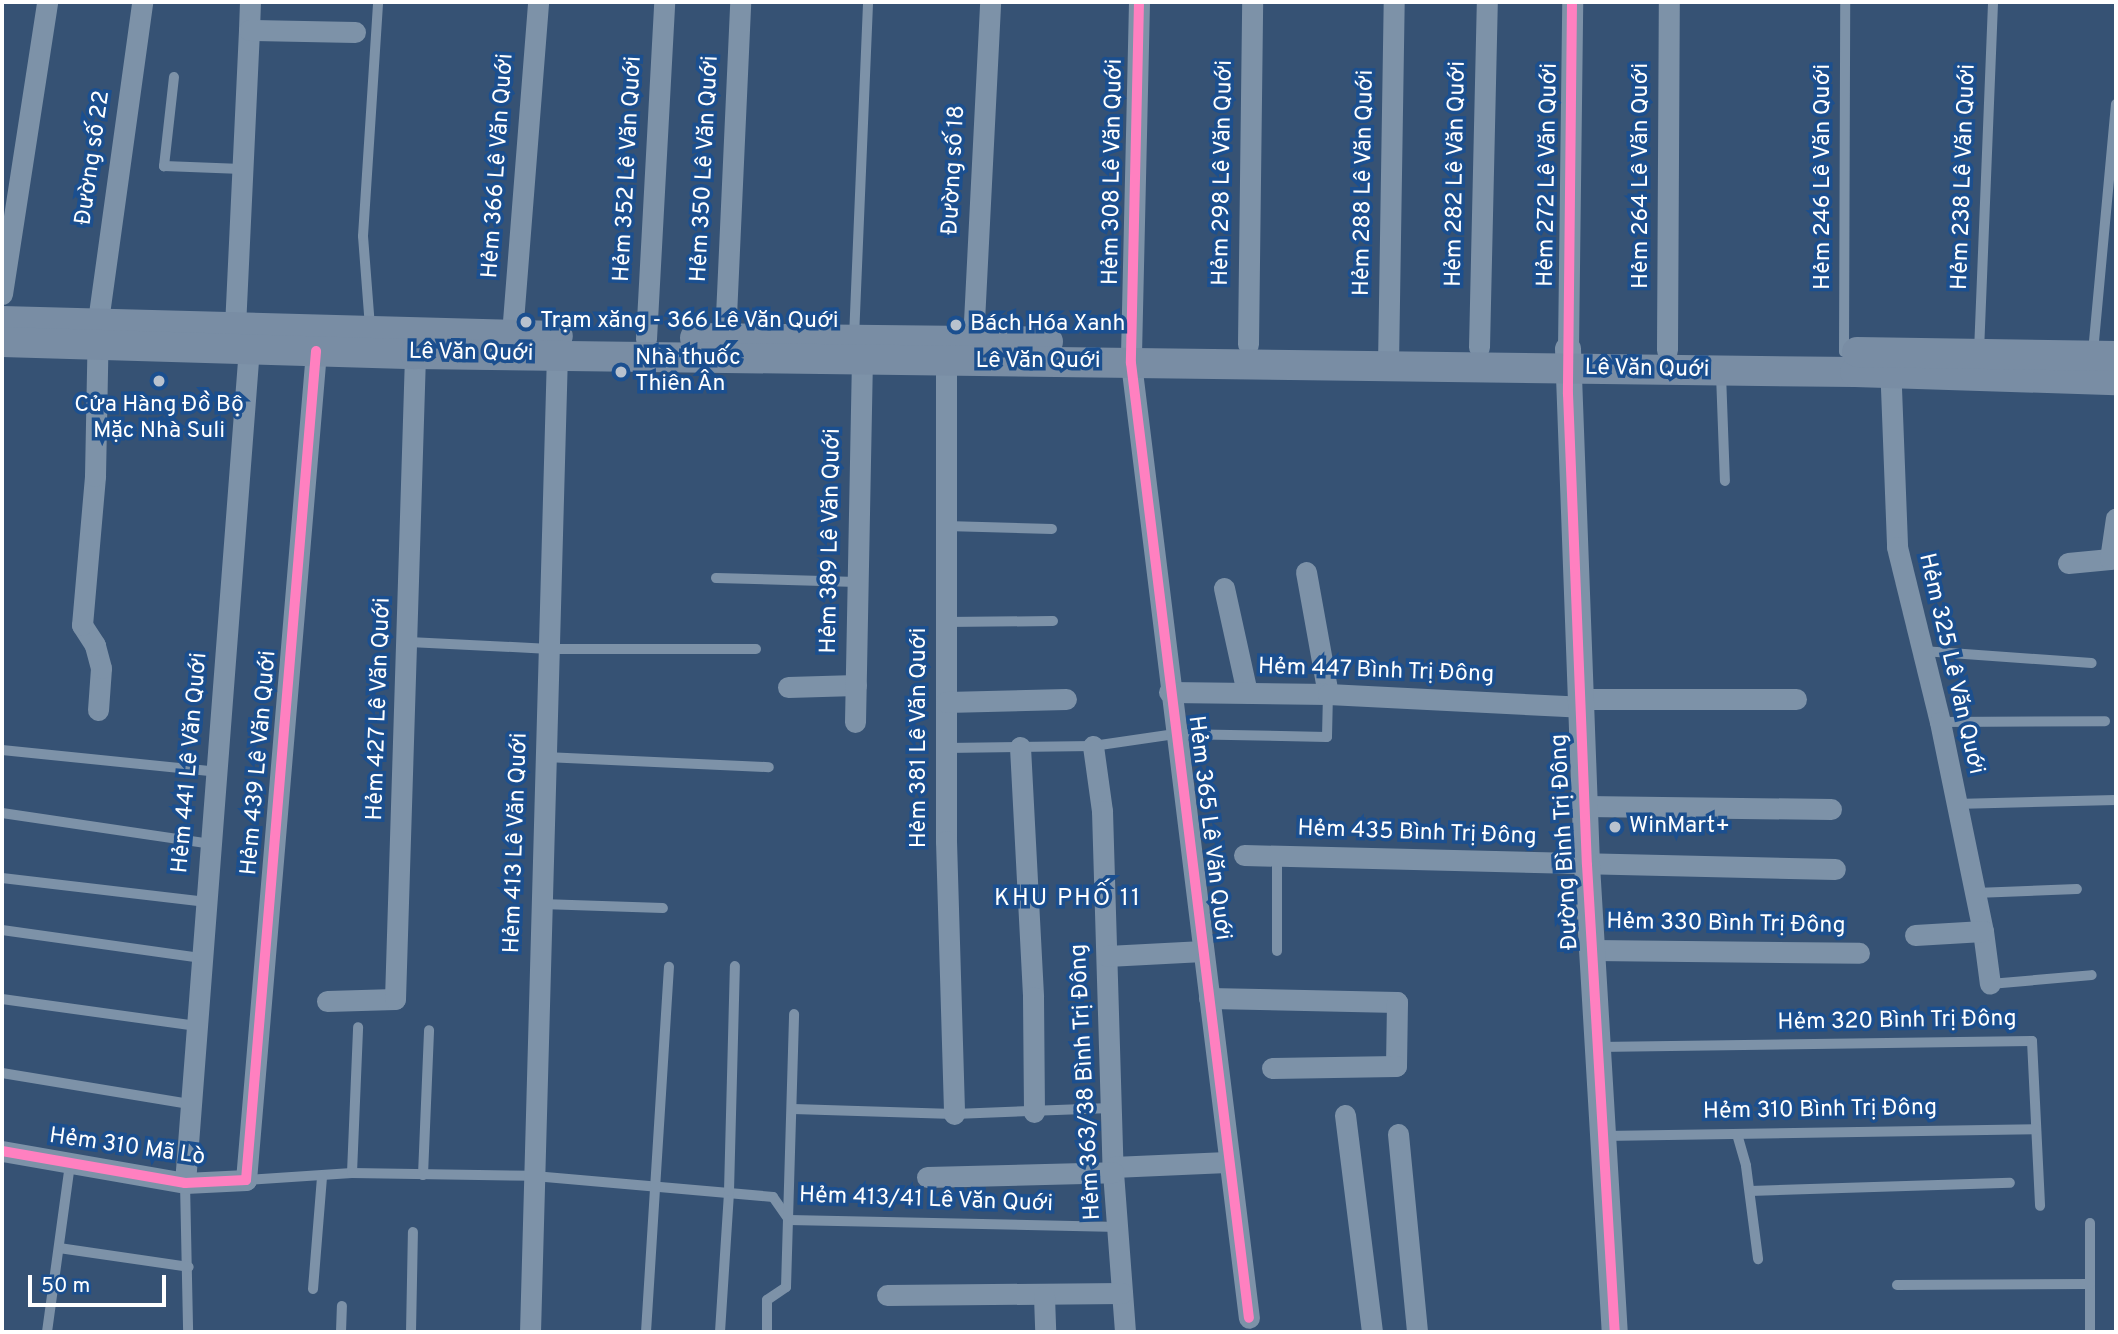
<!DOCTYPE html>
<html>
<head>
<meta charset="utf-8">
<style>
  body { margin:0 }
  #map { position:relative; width:2118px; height:1334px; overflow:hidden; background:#365274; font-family:Overpass,sans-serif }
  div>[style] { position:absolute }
  .service>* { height:10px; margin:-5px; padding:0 5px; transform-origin:5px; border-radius:5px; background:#7d92a8 }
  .minor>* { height:21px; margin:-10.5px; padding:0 10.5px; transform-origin:10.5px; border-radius:10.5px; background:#7d92a8 }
  .tertiary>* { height:26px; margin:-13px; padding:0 13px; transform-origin:13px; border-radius:13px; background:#7d92a8 }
  .secondary>* { height:30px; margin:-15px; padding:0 15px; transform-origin:15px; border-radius:15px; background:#798da4 }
  .cycleway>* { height:10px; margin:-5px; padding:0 5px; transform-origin:5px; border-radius:5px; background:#ff80c0 }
  .dots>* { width:19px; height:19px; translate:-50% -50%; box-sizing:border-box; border:4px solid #1b4f8f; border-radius:50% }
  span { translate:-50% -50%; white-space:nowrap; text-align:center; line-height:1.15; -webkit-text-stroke:7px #1b4f8f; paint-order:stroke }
  .street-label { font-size:23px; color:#fff }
  .poi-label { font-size:23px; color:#fff }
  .left { translate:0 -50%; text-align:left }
  .neighbourhood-label { font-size:24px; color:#fff; letter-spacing:2px }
  .frame { position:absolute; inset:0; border:4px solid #fff; pointer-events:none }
  .scale { position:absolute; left:28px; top:1275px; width:138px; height:32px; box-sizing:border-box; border:4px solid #fff; border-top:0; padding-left:9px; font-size:21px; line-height:24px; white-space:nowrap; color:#fff; -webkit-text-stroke:5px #1b4f8f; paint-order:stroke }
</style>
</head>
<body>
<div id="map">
  <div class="service">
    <div style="left:174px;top:77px;width:90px;rotate:96.4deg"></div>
    <div style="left:164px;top:166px;width:78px;rotate:2.2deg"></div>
    <div style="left:370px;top:327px;width:91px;rotate:-94.4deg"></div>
    <div style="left:363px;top:236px;width:234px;rotate:-86.3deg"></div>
    <div style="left:854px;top:338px;width:336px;rotate:-87.6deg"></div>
    <div style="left:1844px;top:352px;width:350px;rotate:-89.8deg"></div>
    <div style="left:1979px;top:352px;width:350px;rotate:-87.7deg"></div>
    <div style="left:2093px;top:352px;width:249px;rotate:-84.7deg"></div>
    <div style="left:1721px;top:374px;width:107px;rotate:87.9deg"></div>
    <div style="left:946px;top:526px;width:106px;rotate:1.6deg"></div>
    <div style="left:716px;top:578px;width:141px;rotate:1.6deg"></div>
    <div style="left:946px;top:622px;width:107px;rotate:-0.5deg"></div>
    <div style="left:409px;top:642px;width:141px;rotate:2.8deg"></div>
    <div style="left:550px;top:649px;width:206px"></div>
    <div style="left:1923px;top:651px;width:169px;rotate:4.1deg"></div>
    <div style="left:1940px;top:722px;width:165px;rotate:-0.3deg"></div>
    <div style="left:946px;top:748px;width:147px;rotate:-0.8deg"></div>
    <div style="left:1093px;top:746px;width:83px;rotate:-8.3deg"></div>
    <div style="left:1175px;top:734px;width:152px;rotate:1.1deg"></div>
    <div style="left:1327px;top:737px;width:43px;rotate:-88.7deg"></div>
    <div style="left:2px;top:750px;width:216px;rotate:5.8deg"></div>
    <div style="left:545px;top:757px;width:224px;rotate:2.6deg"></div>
    <div style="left:1955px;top:804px;width:161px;rotate:-1.4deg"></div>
    <div style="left:2px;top:813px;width:211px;rotate:8.4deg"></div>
    <div style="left:2px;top:878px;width:204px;rotate:6.7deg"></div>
    <div style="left:1975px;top:893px;width:102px;rotate:-2.2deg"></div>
    <div style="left:541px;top:904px;width:122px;rotate:1.9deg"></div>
    <div style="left:2px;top:930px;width:202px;rotate:8deg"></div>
    <div style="left:1277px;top:951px;width:95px;rotate:-90deg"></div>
    <div style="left:1990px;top:984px;width:102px;rotate:-5deg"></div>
    <div style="left:2px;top:999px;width:197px;rotate:7.9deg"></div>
    <div style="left:1598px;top:1047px;width:434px;rotate:-0.8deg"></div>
    <div style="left:2032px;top:1041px;width:165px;rotate:87.2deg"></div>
    <div style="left:2px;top:1073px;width:190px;rotate:9.4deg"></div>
    <div style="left:793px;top:1109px;width:161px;rotate:1.8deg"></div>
    <div style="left:954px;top:1114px;width:157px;rotate:-2.2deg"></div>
    <div style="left:1737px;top:1134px;width:33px;rotate:74deg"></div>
    <div style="left:1746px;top:1166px;width:94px;rotate:82.6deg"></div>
    <div style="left:1604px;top:1136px;width:432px;rotate:-0.9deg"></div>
    <div style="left:352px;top:1173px;width:146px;rotate:-87.6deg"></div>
    <div style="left:423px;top:1175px;width:145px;rotate:-87.6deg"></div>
    <div style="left:246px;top:1180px;width:106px;rotate:-3.8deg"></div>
    <div style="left:352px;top:1173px;width:182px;rotate:0.9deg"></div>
    <div style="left:534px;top:1176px;width:240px;rotate:5deg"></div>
    <div style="left:773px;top:1197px;width:28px;rotate:55deg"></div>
    <div style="left:789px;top:1220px;width:330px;rotate:1.2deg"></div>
    <div style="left:185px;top:1183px;width:149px;rotate:88.8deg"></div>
    <div style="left:1750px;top:1191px;width:260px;rotate:-1.8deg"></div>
    <div style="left:2090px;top:1223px;width:109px;rotate:90deg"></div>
    <div style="left:59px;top:1248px;width:131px;rotate:8.3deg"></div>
    <div style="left:1897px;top:1285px;width:193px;rotate:-0.3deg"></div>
    <div style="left:313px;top:1289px;width:113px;rotate:-85.4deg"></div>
    <div style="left:47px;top:1332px;width:171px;rotate:-82.2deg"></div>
    <div style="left:341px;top:1332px;width:26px;rotate:-88deg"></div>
    <div style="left:411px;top:1332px;width:100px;rotate:-88.9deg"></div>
    <div style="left:646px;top:1332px;width:366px;rotate:-86.4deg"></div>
    <div style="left:720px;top:1332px;width:141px;rotate:-86.3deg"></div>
    <div style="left:729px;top:1191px;width:225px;rotate:-88.5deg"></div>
    <div style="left:767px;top:1332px;width:32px;rotate:-90deg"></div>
    <div style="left:767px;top:1300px;width:23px;rotate:-34deg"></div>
    <div style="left:786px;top:1287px;width:273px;rotate:-88.3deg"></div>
  </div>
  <div class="minor">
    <div style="left:1139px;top:2px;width:361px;rotate:91.3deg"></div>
    <div style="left:1131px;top:363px;width:962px;rotate:82.96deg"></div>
    <div style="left:249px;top:30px;width:28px;rotate:-88deg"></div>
    <div style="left:2px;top:294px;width:295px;rotate:-81.2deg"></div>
    <div style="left:235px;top:327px;width:297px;rotate:-87.3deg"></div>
    <div style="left:249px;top:30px;width:106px;rotate:1.1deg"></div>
    <div style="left:512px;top:334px;width:333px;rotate:-85.5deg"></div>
    <div style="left:725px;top:338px;width:336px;rotate:-87.4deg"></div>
    <div style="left:646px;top:339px;width:337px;rotate:-86.9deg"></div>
    <div style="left:973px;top:341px;width:339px;rotate:-87.1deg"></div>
    <div style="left:1248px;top:344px;width:342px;rotate:-89.3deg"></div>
    <div style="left:1479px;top:347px;width:345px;rotate:-88.7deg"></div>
    <div style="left:1568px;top:349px;width:347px;rotate:-89.3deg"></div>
    <div style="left:1667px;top:350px;width:348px;rotate:-89.7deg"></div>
    <div style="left:946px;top:362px;width:479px;rotate:90deg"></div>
    <div style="left:946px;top:841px;width:273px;rotate:88.3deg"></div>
    <div style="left:1890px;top:362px;width:185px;rotate:87.8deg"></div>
    <div style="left:1897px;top:547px;width:180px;rotate:76.2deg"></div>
    <div style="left:1940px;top:722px;width:213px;rotate:78.4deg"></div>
    <div style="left:1983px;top:931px;width:53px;rotate:82.5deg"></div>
    <div style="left:1388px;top:365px;width:363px;rotate:-89.1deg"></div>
    <div style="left:2068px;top:563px;width:42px;rotate:-5.4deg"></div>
    <div style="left:2110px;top:559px;width:41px;rotate:-81.7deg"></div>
    <div style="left:1306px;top:572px;width:124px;rotate:79.8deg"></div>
    <div style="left:1224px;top:588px;width:107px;rotate:77.6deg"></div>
    <div style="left:788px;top:687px;width:68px;rotate:-1.7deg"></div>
    <div style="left:1169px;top:692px;width:159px;rotate:0.7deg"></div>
    <div style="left:1328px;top:694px;width:253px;rotate:2.9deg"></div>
    <div style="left:1580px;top:699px;width:216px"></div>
    <div style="left:946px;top:702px;width:120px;rotate:-1.4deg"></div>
    <div style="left:98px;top:710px;width:42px;rotate:-85.9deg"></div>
    <div style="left:101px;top:668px;width:24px;rotate:-105deg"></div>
    <div style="left:95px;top:645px;width:24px;rotate:-123deg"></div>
    <div style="left:82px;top:625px;width:150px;rotate:-85deg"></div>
    <div style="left:95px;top:476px;width:155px;rotate:-88.9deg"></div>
    <div style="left:98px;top:321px;width:322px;rotate:-82.1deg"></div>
    <div style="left:855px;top:722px;width:362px;rotate:-88.9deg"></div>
    <div style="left:1093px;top:746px;width:66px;rotate:82.1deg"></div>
    <div style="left:1102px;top:811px;width:361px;rotate:88.3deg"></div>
    <div style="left:1113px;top:1172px;width:160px;rotate:85.7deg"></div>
    <div style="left:1020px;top:747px;width:250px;rotate:87deg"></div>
    <div style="left:1033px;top:997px;width:115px;rotate:89.5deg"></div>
    <div style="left:1585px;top:806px;width:246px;rotate:0.7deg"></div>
    <div style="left:1244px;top:855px;width:591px;rotate:1.36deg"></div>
    <div style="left:1915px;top:935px;width:68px;rotate:-3.4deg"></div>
    <div style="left:1593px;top:950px;width:266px;rotate:0.6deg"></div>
    <div style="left:1107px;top:956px;width:96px;rotate:-3deg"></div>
    <div style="left:1209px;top:998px;width:188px;rotate:1.2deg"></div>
    <div style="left:1397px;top:1002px;width:64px;rotate:90.9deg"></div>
    <div style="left:1396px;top:1066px;width:124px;rotate:179.1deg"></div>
    <div style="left:327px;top:1001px;width:68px;rotate:-1.7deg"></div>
    <div style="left:395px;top:999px;width:645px;rotate:-88.22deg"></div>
    <div style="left:1345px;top:1115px;width:219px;rotate:82.9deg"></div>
    <div style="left:1398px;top:1134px;width:199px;rotate:84.5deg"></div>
    <div style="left:2px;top:1151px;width:186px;rotate:9.9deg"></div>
    <div style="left:185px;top:1183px;width:61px;rotate:-2.8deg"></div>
    <div style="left:246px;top:1180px;width:832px;rotate:-85.17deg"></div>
    <div style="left:1113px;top:1167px;width:114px;rotate:-2.5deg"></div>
    <div style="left:927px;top:1177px;width:186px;rotate:-1.5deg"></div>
    <div style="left:185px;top:1183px;width:838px;rotate:-85.62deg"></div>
    <div style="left:887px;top:1295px;width:235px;rotate:-0.5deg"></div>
    <div style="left:1044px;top:1296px;width:36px;rotate:88deg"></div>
    <div style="left:530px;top:1332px;width:976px;rotate:-88.42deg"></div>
  </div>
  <div class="tertiary">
    <div style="left:1568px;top:349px;width:516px;rotate:87.89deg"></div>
    <div style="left:1587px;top:865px;width:468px;rotate:86.6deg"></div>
  </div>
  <div class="secondary">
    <div style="left:2px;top:321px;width:556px;rotate:1.55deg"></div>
    <div style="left:695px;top:338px;width:353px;rotate:0.6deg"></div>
    <div style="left:2px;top:342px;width:413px;rotate:1.7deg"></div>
    <div style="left:415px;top:354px;width:1440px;rotate:0.72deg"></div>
    <div style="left:1855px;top:372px;width:261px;rotate:1.8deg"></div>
    <div style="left:1857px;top:352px;width:259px;rotate:0.9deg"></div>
  </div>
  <div class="cycleway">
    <div style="left:1139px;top:2px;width:361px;rotate:91.3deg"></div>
    <div style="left:1131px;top:363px;width:962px;rotate:82.96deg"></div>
    <div style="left:1572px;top:2px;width:392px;rotate:90.6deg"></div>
    <div style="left:1568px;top:394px;width:471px;rotate:87.7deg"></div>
    <div style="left:1587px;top:865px;width:468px;rotate:86.6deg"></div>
    <div style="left:2px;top:1151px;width:186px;rotate:9.9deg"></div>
    <div style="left:185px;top:1183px;width:61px;rotate:-2.8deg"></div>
    <div style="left:246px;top:1180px;width:832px;rotate:-85.17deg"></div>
  </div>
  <div class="dots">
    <div style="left:526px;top:322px;background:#b9c2ce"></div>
    <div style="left:956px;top:325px;background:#b9c2ce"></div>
    <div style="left:621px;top:372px;background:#b9c2ce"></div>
    <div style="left:159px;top:381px;background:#b9c2ce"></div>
    <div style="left:1615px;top:827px;background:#b9c2ce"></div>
  </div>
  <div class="street-label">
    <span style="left:94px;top:158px;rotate:-82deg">Đường số 22</span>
    <span style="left:499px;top:166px;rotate:-86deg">Hẻm 366 Lê Văn Quới</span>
    <span style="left:629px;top:169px;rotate:-87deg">Hẻm 352 Lê Văn Quới</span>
    <span style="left:706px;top:169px;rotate:-87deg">Hẻm 350 Lê Văn Quới</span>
    <span style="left:955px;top:170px;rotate:-87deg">Đường số 18</span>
    <span style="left:1114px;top:172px;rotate:-89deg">Hẻm 308 Lê Văn Quới</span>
    <span style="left:1224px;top:173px;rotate:-89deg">Hẻm 298 Lê Văn Quới</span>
    <span style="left:1457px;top:174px;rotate:-89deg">Hẻm 282 Lê Văn Quới</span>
    <span style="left:1549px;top:175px;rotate:-89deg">Hẻm 272 Lê Văn Quới</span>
    <span style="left:1642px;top:176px;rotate:-90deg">Hẻm 264 Lê Văn Quới</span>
    <span style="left:1824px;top:177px;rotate:-90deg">Hẻm 246 Lê Văn Quới</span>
    <span style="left:1965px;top:177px;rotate:-88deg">Hẻm 238 Lê Văn Quới</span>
    <span style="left:1365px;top:183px;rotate:-89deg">Hẻm 288 Lê Văn Quới</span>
    <span style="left:471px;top:354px;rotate:1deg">Lê Văn Quới</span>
    <span style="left:1038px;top:362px">Lê Văn Quới</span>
    <span style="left:1647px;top:370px;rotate:1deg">Lê Văn Quới</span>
    <span style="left:832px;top:541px;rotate:-89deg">Hẻm 389 Lê Văn Quới</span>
    <span style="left:1950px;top:664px;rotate:77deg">Hẻm 325 Lê Văn Quới</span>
    <span style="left:1376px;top:672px;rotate:2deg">Hẻm 447 Bình Trị Đông</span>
    <span style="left:380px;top:709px;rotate:-88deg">Hẻm 427 Lê Văn Quới</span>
    <span style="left:920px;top:738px;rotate:-90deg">Hẻm 381 Lê Văn Quới</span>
    <span style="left:191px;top:763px;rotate:-85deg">Hẻm 441 Lê Văn Quới</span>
    <span style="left:260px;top:763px;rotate:-85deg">Hẻm 439 Lê Văn Quới</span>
    <span style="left:1208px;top:828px;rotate:83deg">Hẻm 365 Lê Văn Quới</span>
    <span style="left:1417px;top:834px;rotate:2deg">Hẻm 435 Bình Trị Đông</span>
    <span style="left:1566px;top:842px;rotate:-93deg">Đường Bình Trị Đông</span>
    <span style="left:517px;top:843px;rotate:-88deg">Hẻm 413 Lê Văn Quới</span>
    <span style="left:1726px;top:925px;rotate:1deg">Hẻm 330 Bình Trị Đông</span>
    <span style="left:1897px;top:1022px;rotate:-1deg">Hẻm 320 Bình Trị Đông</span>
    <span style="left:1087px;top:1082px;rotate:-93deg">Hẻm 363/38 Bình Trị Đông</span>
    <span style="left:1820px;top:1111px;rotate:-1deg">Hẻm 310 Bình Trị Đông</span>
    <span style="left:127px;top:1148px;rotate:8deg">Hẻm 310 Mã Lò</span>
    <span style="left:926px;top:1201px;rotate:2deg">Hẻm 413/41 Lê Văn Quới</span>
  </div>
  <div class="poi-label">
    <span class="left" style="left:540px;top:322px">Trạm xăng - 366 Lê Văn Quới</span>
    <span class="left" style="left:970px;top:325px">Bách Hóa Xanh</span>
    <span class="left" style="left:635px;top:372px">Nhà thuốc<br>Thiên Ân</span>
    <span style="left:159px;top:419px">Cửa Hàng Đồ Bộ<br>Mặc Nhà Suli</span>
    <span class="left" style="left:1629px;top:827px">WinMart+</span>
  </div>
  <div class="neighbourhood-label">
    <span style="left:1068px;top:900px">KHU PHỐ 11</span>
  </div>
  <div class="frame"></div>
  <div class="scale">50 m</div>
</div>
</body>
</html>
